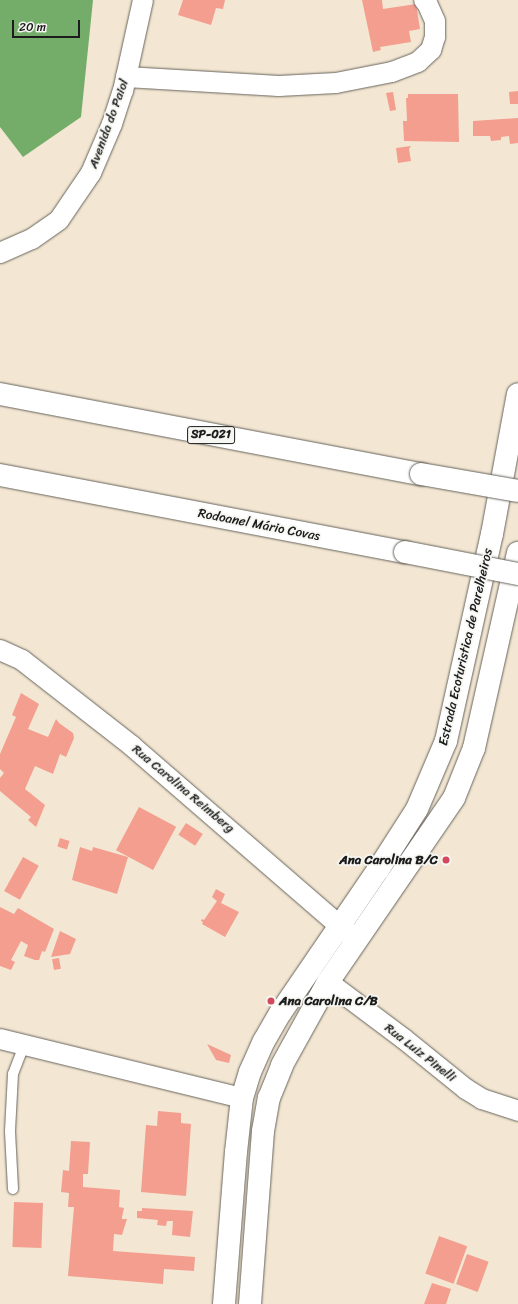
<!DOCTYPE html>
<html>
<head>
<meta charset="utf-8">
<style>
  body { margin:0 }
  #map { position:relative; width:518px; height:1304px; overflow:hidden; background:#f3e7d3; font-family:Sriracha,sans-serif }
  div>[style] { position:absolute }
  .forest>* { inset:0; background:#74ac6a }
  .building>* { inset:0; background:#f39e8f; transform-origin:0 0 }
  .roads { filter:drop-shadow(0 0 1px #67635c) drop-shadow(0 0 1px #67635c) }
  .lane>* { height:10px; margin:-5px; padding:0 5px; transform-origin:5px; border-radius:5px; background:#fff }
  .street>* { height:20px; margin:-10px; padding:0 10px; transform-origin:10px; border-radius:10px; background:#fff }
  .primary>* { height:22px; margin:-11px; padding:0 11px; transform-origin:11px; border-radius:11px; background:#fff }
  .highway>* { height:22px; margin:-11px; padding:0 11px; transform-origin:11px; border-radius:11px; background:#fff }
  .bridges { filter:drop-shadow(0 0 1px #67635c) drop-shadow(0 0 1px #67635c) }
  .highway-bridge>* { height:22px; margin:-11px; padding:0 11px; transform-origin:11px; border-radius:11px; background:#fff }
  .dots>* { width:11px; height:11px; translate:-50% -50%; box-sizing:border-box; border:2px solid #f6f6f2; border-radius:50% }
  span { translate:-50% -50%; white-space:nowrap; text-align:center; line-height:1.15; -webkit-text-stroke:3.5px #f6f6f2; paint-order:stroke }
  .shield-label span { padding:1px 3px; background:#f6f6f2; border:1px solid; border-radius:3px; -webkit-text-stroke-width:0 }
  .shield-label { font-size:12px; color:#1c1c1c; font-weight:700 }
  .street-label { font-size:13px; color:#1c1c1c }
  .poi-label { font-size:13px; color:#1c1c1c; font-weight:700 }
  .right { translate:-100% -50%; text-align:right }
  .left { translate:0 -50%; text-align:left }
  .scale { position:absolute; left:12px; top:20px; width:68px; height:18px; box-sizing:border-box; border:2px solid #1c1c1c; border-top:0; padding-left:5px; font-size:12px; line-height:14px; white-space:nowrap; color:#1c1c1c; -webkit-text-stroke:3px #f6f6f2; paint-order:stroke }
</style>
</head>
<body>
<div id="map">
  <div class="forest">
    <div style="clip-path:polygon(0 0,93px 0,81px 117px,23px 157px,0 127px)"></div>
  </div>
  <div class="building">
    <div style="clip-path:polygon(183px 0,225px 0,223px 9px,216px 8px,211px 25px,178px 15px)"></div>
    <div style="clip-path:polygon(362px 0,382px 0,383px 9px,416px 4px,420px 29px,409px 31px,411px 42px,380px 47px,381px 50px,373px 52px)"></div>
    <div style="clip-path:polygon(518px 91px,518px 104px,510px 104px,509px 92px)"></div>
    <div style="clip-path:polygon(393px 92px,396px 110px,390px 111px,386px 93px)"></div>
    <div style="clip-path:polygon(408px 94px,458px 94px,459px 142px,404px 141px,403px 121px,407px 121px,406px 98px,408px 98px)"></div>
    <div style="clip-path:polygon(518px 118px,518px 143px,510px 144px,509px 136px,501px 137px,501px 140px,491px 141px,490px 136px,473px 136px,473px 121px)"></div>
    <div style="clip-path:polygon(411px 146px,409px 149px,411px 161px,398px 163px,396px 148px)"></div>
    <div style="clip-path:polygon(21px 693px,39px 704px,28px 729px,48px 737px,56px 719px,59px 723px,73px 733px,74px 738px,66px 757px,60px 754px,53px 774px,35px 766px,25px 789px,45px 805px,36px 827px,28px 820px,31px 817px,0 791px,0 778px,4px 773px,0 769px,0 754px,16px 717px,12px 715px)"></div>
    <div style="left:139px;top:807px;width:42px;height:49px;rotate:28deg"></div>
    <div style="left:186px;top:823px;width:20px;height:14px;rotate:33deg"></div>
    <div style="left:60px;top:838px;width:10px;height:9px;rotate:17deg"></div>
    <div style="clip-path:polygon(80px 847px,92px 851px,93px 847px,128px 857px,117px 894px,72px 880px)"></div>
    <div style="left:23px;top:857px;width:18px;height:39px;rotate:29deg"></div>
    <div style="clip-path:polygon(216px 889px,225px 894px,221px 903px,239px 912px,225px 937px,202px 924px,203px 922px,201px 921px,202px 919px,204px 920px,217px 901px,212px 897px)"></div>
    <div style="clip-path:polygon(0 907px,14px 914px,18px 908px,54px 929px,45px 952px,42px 951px,39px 960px,35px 960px,24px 956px,28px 945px,21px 941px,11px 960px,15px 962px,11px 970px,0 966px)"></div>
    <div style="clip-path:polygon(60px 931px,76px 939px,70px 954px,51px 957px)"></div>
    <div style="left:59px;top:958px;width:11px;height:7px;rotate:80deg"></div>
    <div style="clip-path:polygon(207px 1044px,231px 1055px,229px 1063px,216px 1060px)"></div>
    <div style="clip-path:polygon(158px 1111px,181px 1113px,181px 1123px,191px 1124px,186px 1196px,141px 1192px,146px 1125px,157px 1126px)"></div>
    <div style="clip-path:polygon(71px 1141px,90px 1142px,88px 1174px,83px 1174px,83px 1187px,120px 1190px,119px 1207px,124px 1208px,122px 1217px,122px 1219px,127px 1219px,126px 1222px,122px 1235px,114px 1234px,113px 1251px,195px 1257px,194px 1271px,164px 1269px,163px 1284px,68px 1276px,74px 1207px,68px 1207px,69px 1193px,61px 1192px,63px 1170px,69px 1171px)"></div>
    <div style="left:14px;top:1202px;width:29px;height:45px;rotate:2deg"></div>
    <div style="clip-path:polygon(142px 1208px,193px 1211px,190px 1237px,172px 1235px,173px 1221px,167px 1221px,166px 1226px,157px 1225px,158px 1220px,137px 1218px,137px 1211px,142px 1211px)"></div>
    <div style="left:439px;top:1236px;width:30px;height:40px;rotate:20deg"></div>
    <div style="left:467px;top:1254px;width:23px;height:32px;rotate:20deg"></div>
    <div style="clip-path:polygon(432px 1283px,451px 1289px,446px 1304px,424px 1304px)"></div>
  </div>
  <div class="roads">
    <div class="lane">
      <div style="left:13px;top:1189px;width:58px;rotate:-93deg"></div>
      <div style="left:10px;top:1131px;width:57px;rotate:-87deg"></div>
      <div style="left:13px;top:1074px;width:30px;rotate:-69deg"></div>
    </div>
    <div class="street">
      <div style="left:126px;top:77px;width:153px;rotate:3.4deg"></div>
      <div style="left:279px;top:86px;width:57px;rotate:-3deg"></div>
      <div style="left:336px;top:83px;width:57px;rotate:-11.1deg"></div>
      <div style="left:392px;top:72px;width:28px;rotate:-21deg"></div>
      <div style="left:418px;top:62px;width:18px;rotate:-43deg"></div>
      <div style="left:431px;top:50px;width:14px;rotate:-73deg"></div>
      <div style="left:435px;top:37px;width:16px;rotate:-90deg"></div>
      <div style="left:435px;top:21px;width:20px;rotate:-114deg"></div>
      <div style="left:427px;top:3px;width:4px;rotate:-135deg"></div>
      <div style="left:0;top:253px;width:35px;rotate:-24deg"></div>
      <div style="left:32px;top:239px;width:33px;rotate:-35deg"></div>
      <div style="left:59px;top:220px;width:57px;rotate:-55.8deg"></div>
      <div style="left:91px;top:173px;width:53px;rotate:-66.8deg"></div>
      <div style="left:112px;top:124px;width:35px;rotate:-72deg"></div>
      <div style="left:123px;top:91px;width:93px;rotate:-77.6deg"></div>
      <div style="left:0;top:650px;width:24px;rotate:24deg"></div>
      <div style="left:22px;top:660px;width:140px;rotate:38deg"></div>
      <div style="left:132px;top:746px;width:290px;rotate:40.9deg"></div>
      <div style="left:328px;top:982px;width:95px;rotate:36.9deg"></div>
      <div style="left:404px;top:1039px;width:80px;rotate:38.9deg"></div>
      <div style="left:466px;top:1089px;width:19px;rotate:32deg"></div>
      <div style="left:482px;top:1099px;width:38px;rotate:18deg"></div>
      <div style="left:0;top:1039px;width:249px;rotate:13.7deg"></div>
    </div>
    <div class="primary">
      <div style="left:224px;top:1304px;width:152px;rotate:-85.5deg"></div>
      <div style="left:236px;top:1152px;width:54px;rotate:-83.7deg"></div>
      <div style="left:242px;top:1098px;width:27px;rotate:-73deg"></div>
      <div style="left:250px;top:1072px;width:34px;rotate:-66deg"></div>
      <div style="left:264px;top:1041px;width:34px;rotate:-60deg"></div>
      <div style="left:281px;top:1012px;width:172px;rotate:-55.7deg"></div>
      <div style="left:378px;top:870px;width:72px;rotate:-57.4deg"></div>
      <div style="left:417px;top:809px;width:74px;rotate:-66.9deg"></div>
      <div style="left:446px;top:741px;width:212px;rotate:-77.5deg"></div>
      <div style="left:492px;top:534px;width:142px;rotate:-79.5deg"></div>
      <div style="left:250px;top:1304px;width:173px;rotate:-85.7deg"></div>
      <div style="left:263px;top:1131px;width:34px;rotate:-80deg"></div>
      <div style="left:269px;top:1098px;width:35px;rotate:-68deg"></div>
      <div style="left:282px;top:1065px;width:95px;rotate:-61deg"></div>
      <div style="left:328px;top:982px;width:223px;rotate:-55.6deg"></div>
      <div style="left:454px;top:798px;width:54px;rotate:-68.2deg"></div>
      <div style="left:474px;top:748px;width:200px;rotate:-77.3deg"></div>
    </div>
    <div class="highway">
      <div style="left:0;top:394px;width:429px;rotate:10.8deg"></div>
      <div style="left:0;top:475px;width:412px;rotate:10.8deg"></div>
    </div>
  </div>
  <div class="bridges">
    <div class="highway-bridge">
      <div style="left:421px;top:474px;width:98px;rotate:9.9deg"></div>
      <div style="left:405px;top:552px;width:115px;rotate:11deg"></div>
    </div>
  </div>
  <div class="dots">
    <div style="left:446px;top:860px;background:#d1495b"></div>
    <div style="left:271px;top:1001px;background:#d1495b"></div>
  </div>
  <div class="shield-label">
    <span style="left:211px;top:435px">SP-021</span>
  </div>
  <div class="street-label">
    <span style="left:109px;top:124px;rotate:-70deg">Avenida do Paiol</span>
    <span style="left:259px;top:525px;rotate:11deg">Rodoanel Mário Covas</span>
    <span style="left:466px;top:647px;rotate:-77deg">Estrada Ecoturistica de Parelheiros</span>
    <span style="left:183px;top:789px;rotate:40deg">Rua Carolina Reimberg</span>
    <span style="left:420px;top:1053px;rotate:38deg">Rua Luiz Pinelli</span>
  </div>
  <div class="poi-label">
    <span class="right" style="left:438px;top:860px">Ana Carolina B/C</span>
    <span class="left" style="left:279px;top:1001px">Ana Carolina C/B</span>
  </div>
  <div class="scale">20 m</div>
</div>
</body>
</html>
